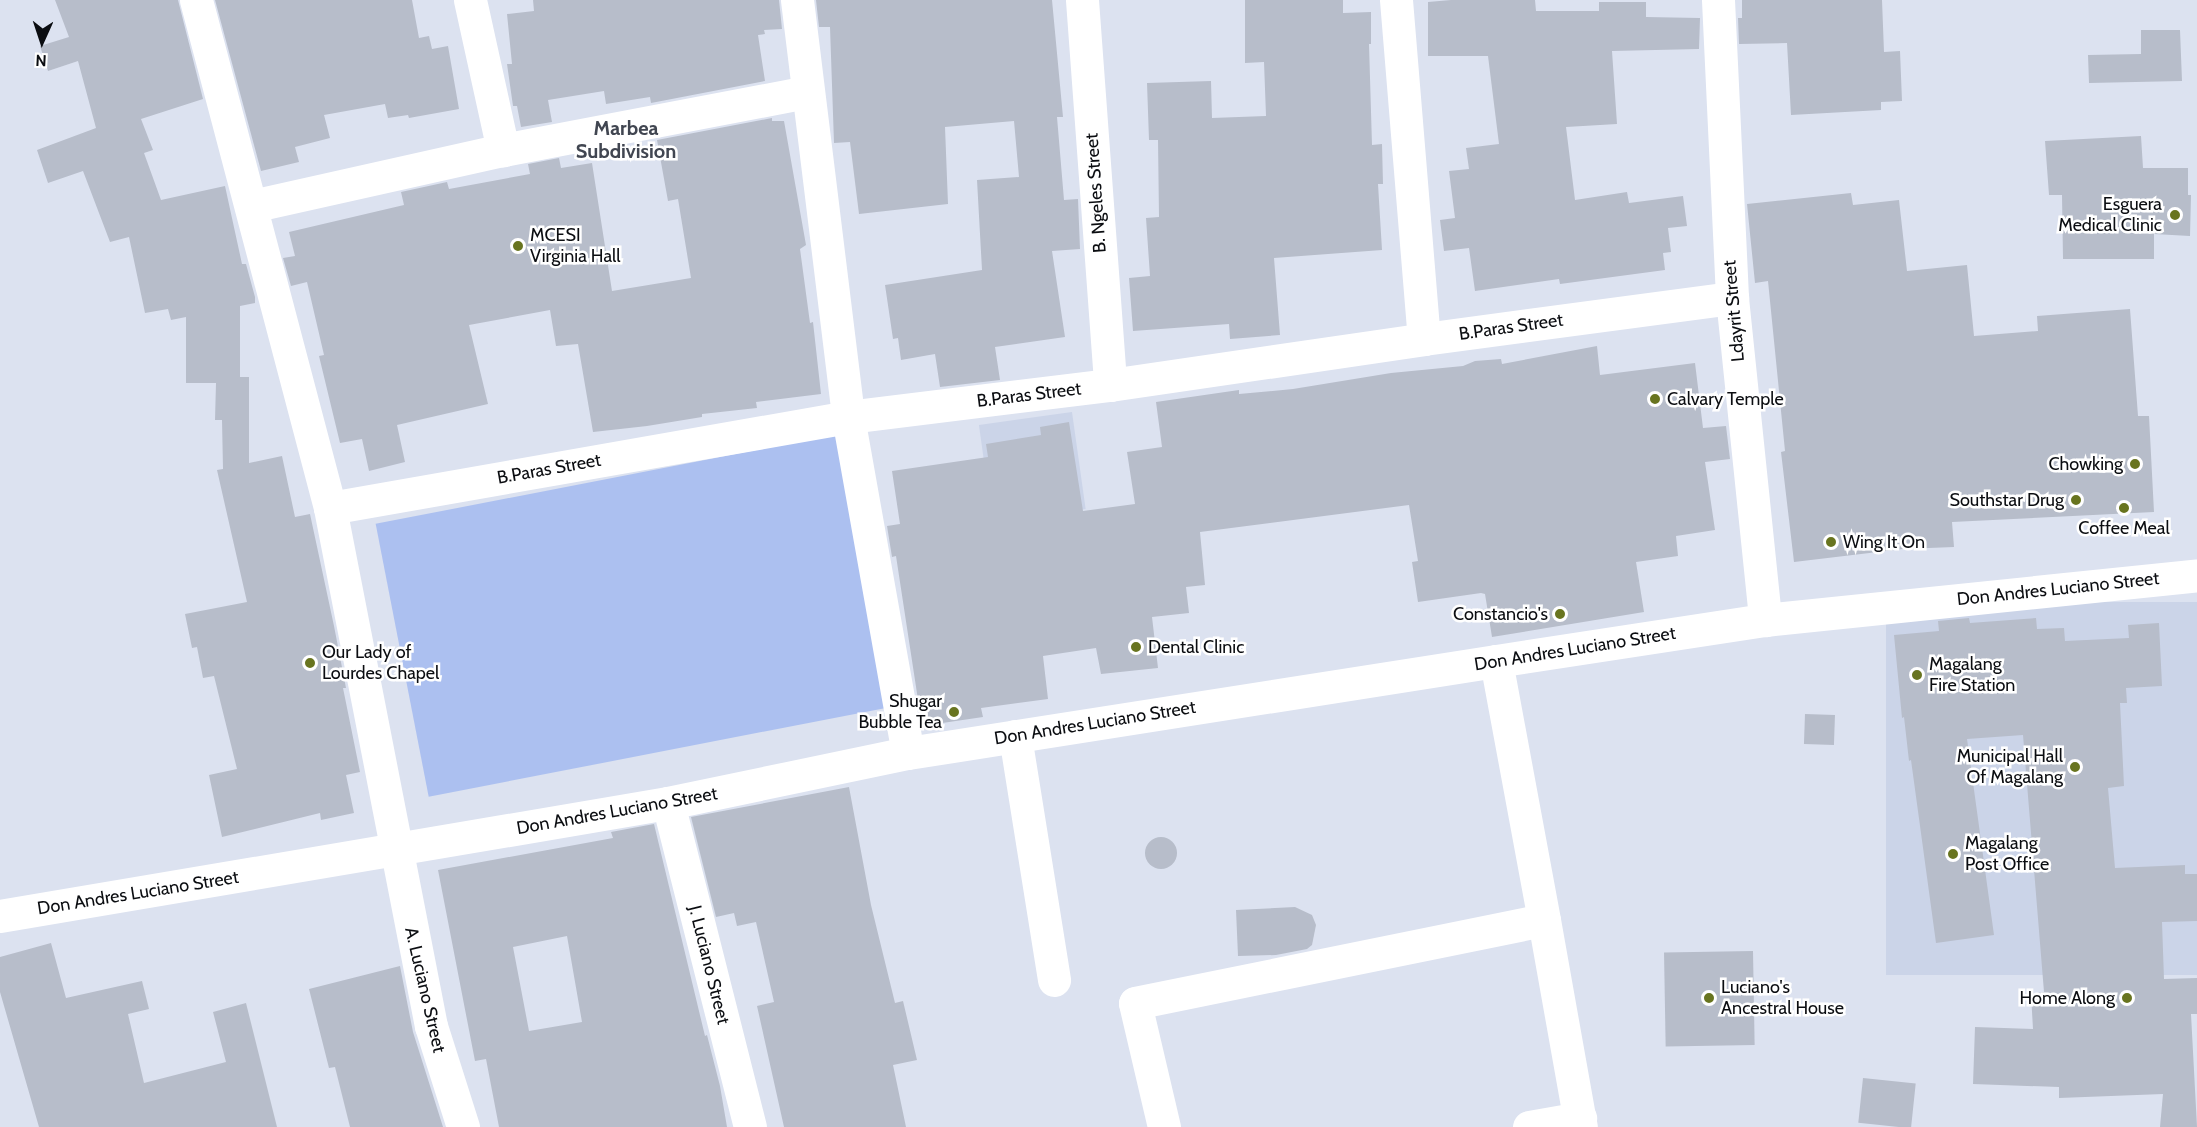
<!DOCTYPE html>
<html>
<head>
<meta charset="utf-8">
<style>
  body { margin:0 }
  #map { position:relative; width:2197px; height:1127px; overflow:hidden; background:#dce2f0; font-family:Cabin,sans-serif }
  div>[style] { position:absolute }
  .built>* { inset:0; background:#cbd4e8; transform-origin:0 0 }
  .green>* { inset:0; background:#acc0f0; transform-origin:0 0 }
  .building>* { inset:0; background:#b7bdca; transform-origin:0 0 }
  .round { border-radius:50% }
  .minor>* { height:33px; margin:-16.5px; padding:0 16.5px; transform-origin:16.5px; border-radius:16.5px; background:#fff }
  .dots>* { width:16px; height:16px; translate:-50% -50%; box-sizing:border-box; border:3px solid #fff; border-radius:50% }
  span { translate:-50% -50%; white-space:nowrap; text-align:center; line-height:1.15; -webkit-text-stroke:5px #fff; paint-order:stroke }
  .street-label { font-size:18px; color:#0b0d11 }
  .poi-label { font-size:18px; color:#0b0d11 }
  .right { translate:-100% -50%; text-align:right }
  .left { translate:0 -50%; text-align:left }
  .neighbourhood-label { font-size:20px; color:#414651; font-weight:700 }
  .north { position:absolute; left:12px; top:12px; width:60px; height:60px; -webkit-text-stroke:4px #fff; paint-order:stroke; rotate:183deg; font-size:16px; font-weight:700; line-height:24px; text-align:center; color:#0b0d11 }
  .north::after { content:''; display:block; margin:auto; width:21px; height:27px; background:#0b0d11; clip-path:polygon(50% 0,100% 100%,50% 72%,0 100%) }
</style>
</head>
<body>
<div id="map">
  <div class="built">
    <div style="left:1072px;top:412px;width:98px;height:94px;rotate:82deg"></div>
    <div style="left:2197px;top:602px;width:373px;height:311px;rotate:90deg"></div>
  </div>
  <div class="green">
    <div style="left:838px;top:434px;width:278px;height:471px;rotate:79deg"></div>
  </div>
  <div class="building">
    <div style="clip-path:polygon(55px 0,178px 0,203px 99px,141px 119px,153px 150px,144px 153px,161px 200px,225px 186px,242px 264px,246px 264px,255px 297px,255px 303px,240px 306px,240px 377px,249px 377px,249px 463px,282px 456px,295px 517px,310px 514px,334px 626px,346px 688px,343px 688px,360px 772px,346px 775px,354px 813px,321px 820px,320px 813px,222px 837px,209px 775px,237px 769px,214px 676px,203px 678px,197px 647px,192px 648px,185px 614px,247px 602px,217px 470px,223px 469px,222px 420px,215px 420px,216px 383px,186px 383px,186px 317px,171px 320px,168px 309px,145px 313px,129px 237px,110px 242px,83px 171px,48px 183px,37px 150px,96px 128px,78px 61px,48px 71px,40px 46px,69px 37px)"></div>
    <div style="clip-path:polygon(215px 0,412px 0,419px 38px,429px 36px,432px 49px,448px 46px,459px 109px,409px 118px,408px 115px,388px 118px,385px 104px,324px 115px,330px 138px,295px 147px,299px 162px,261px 171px)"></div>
    <div style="clip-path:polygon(533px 0,779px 0,782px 29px,764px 30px,765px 34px,758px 35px,765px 81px,651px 103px,650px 97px,606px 104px,604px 91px,548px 100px,552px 122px,521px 127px,517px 106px,513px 106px,507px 64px,512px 64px,507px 14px,534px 11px)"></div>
    <div style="clip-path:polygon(816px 0,1052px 0,1063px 117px,1057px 117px,1064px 200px,1078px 199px,1080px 249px,1052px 251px,1065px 337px,995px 347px,1000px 380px,940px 387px,935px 354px,901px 360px,898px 338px,893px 339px,885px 285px,982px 270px,977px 180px,1019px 177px,1014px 121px,945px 127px,948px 204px,859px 214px,850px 142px,834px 143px,830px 27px,819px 27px)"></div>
    <div style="clip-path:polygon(1245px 0,1343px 0,1343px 13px,1371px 12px,1371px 44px,1369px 44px,1372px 145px,1382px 144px,1383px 184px,1378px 184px,1382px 250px,1274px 258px,1280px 335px,1230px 339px,1229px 324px,1133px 331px,1129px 278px,1150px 276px,1146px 218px,1159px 217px,1158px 140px,1149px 140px,1147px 83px,1211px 81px,1212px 118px,1266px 116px,1264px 62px,1245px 63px)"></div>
    <div style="clip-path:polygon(1451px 0,1535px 0,1536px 11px,1599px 11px,1599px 2px,1646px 2px,1646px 17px,1700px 18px,1699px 49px,1612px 51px,1617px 124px,1566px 127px,1575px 200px,1627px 192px,1629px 203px,1683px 196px,1687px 226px,1668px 228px,1671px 252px,1663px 253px,1665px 270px,1560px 284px,1559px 279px,1475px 291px,1469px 248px,1444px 251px,1440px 220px,1455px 218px,1449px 171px,1469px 169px,1466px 148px,1499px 144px,1488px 56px,1428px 56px,1428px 2px)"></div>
    <div style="clip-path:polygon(1742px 0,1882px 0,1884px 52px,1900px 51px,1902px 101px,1881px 102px,1881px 110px,1791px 115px,1787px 43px,1739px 44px,1738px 18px,1742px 18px)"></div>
    <div style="clip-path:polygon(2141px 30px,2180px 30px,2182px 81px,2089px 83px,2088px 55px,2141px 54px)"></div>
    <div style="clip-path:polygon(772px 118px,772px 121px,784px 121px,806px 245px,800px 249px,810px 323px,813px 322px,821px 394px,756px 402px,757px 408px,702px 414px,702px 417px,647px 426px,593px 432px,578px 344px,556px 346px,550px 310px,469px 325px,488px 404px,397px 425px,405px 462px,369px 471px,362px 439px,340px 443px,319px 356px,324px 355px,307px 282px,291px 286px,283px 258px,295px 256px,289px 232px,404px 205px,401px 192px,447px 182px,449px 189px,530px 174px,528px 164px,559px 158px,561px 168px,592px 163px,612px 291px,691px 278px,678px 199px,668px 201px,657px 140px)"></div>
    <div style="clip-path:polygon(2141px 136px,2143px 168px,2188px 168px,2188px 195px,2191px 195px,2190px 236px,2154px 234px,2154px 259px,2063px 259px,2062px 195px,2049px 195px,2045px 141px)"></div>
    <div style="clip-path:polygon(1851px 193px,1853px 205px,1899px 200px,1907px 271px,1967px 265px,1974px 336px,2038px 331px,2037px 316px,2130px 309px,2138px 416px,2149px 416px,2154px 512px,1952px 522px,1954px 547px,1903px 549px,1794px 562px,1781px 452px,1785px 451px,1768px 281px,1755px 283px,1747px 204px)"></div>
    <div style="clip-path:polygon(1597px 346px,1600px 375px,1695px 363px,1703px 428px,1726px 426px,1730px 459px,1705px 462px,1715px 530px,1676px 536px,1678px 556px,1636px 562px,1644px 612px,1492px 637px,1485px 594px,1481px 593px,1418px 602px,1412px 562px,1418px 561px,1409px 505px,1200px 532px,1205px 585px,1186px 587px,1189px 613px,1152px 617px,1158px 668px,1101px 674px,1096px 648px,1043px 656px,1048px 699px,981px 708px,983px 717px,922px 726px,896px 556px,892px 557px,887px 526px,900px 524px,892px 471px,988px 457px,986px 444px,1041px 435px,1040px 427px,1069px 422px,1083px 511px,1135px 504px,1127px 452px,1162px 447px,1156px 402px,1239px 390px,1239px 394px,1293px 389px,1391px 373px,1463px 366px,1475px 361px,1501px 359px,1502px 364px)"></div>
    <div style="clip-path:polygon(1969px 618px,1970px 623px,2036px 618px,2037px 629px,2064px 628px,2065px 641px,2129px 638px,2128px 625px,2159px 623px,2162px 686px,2126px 688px,2127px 703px,2120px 703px,2124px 786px,2108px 788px,2115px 868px,2185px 865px,2185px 874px,2197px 874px,2197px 921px,2162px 922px,2164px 979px,2197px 978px,2197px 1014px,2191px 1014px,2197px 1127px,2160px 1127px,2163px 1094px,2059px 1098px,2059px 1087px,1973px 1084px,1975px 1027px,2033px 1029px,2031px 994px,2044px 992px,2023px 735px,1967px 739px,1994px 935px,1936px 943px,1911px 760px,1909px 761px,1904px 717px,1902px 718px,1894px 635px,1939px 631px,1938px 621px)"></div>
    <div style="left:1805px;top:714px;width:30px;height:30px;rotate:2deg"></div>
    <div style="clip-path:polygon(849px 787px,871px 905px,895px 1003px,903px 1001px,917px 1060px,893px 1065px,906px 1127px,784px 1127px,757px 1006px,774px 1002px,756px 922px,737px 926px,734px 913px,716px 917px,691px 817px)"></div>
    <div style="clip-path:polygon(evenodd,654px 824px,705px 1036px,707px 1035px,720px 1086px,727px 1127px,499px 1127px,486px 1059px,475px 1061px,438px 870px,613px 838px,611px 832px,654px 824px,567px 936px,582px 1022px,529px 1031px,513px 947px,567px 936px)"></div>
    <div class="round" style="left:1145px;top:837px;width:32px;height:32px"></div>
    <div style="clip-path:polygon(1295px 907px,1312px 915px,1316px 925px,1312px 945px,1307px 949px,1276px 955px,1238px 956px,1236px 910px)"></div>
    <div style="clip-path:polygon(51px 943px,66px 998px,142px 981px,149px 1009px,128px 1014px,144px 1083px,226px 1062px,213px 1012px,246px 1003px,277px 1127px,39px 1127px,0 992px,0 957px)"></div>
    <div style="left:1753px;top:951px;width:94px;height:89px;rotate:89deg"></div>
    <div style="clip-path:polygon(400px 966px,413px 1032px,443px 1127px,350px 1127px,335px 1067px,329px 1068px,309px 989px)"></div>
    <div style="left:1863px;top:1078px;width:53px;height:45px;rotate:6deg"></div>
  </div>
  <div class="minor">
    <div style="left:196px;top:0;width:525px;rotate:75.22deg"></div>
    <div style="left:330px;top:508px;width:528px;rotate:78.97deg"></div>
    <div style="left:431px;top:1026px;width:106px;rotate:72.4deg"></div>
    <div style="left:470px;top:0;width:154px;rotate:77.6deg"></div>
    <div style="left:797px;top:0;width:420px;rotate:83deg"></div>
    <div style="left:848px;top:417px;width:341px;rotate:79.9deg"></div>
    <div style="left:1082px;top:0;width:386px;rotate:85.8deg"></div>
    <div style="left:1396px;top:0;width:340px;rotate:85.3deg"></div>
    <div style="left:1718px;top:0;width:298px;rotate:87.3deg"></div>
    <div style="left:1732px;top:298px;width:324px;rotate:84.1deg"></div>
    <div style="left:252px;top:206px;width:257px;rotate:-12.6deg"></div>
    <div style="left:503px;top:150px;width:310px;rotate:-10.8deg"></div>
    <div style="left:330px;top:508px;width:526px;rotate:-9.96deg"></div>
    <div style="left:848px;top:417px;width:264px;rotate:-7deg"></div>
    <div style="left:1110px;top:385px;width:317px;rotate:-8.3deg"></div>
    <div style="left:1424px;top:339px;width:311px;rotate:-7.6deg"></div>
    <div style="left:1496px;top:661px;width:263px;rotate:79.5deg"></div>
    <div style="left:1015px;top:736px;width:247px;rotate:80.9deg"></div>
    <div style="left:668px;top:803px;width:334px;rotate:75.8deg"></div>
    <div style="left:0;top:916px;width:677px;rotate:-9.6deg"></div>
    <div style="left:668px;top:803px;width:245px;rotate:-11.8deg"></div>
    <div style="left:908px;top:753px;width:595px;rotate:-8.89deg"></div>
    <div style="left:1496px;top:661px;width:272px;rotate:-8.7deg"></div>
    <div style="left:1765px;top:620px;width:434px;rotate:-5.9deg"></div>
    <div style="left:1164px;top:1127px;width:127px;rotate:-103.2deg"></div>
    <div style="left:1135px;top:1003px;width:417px;rotate:-11.5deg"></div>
    <div style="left:1544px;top:920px;width:210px;rotate:79.9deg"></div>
    <div style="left:1529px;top:1127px;width:52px;rotate:-10deg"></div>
  </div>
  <div class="dots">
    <div style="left:2175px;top:215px;background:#68741f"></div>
    <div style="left:518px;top:246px;background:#68741f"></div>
    <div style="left:1655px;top:399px;background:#68741f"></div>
    <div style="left:2135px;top:464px;background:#68741f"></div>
    <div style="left:2076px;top:500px;background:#68741f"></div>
    <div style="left:2124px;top:508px;background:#68741f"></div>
    <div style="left:1831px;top:542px;background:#68741f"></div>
    <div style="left:1560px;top:614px;background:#68741f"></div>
    <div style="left:1136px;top:647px;background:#68741f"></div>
    <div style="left:310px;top:663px;background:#68741f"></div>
    <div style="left:1917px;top:675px;background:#68741f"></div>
    <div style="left:954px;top:712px;background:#68741f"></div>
    <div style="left:2075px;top:767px;background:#68741f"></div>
    <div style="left:1953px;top:854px;background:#68741f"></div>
    <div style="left:1709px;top:998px;background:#68741f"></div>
    <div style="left:2127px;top:998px;background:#68741f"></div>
  </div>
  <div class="street-label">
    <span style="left:1096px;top:193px;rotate:-94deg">B. Ngeles Street</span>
    <span style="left:1734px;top:311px;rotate:-95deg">Ldayrit Street</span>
    <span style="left:1511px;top:327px;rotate:-8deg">B.Paras Street</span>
    <span style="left:1029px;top:395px;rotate:-7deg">B.Paras Street</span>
    <span style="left:549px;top:469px;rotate:-10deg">B.Paras Street</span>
    <span style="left:2058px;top:589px;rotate:-6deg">Don Andres Luciano Street</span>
    <span style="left:1575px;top:649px;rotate:-9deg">Don Andres Luciano Street</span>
    <span style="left:1095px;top:723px;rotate:-9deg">Don Andres Luciano Street</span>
    <span style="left:617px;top:811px;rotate:-10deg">Don Andres Luciano Street</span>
    <span style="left:138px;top:893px;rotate:-9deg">Don Andres Luciano Street</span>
    <span style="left:709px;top:965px;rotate:76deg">J. Luciano Street</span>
    <span style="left:425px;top:990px;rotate:77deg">A. Luciano Street</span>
  </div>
  <div class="poi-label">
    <span class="right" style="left:2162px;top:215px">Esguera<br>Medical Clinic</span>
    <span class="left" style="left:530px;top:246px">MCESI<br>Virginia Hall</span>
    <span class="left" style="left:1667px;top:399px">Calvary Temple</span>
    <span class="right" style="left:2123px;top:464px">Chowking</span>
    <span class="right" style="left:2064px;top:500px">Southstar Drug</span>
    <span style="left:2124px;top:528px">Coffee Meal</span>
    <span class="left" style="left:1843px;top:542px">Wing It On</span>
    <span class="right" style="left:1548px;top:614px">Constancio's</span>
    <span class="left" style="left:1148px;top:647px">Dental Clinic</span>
    <span class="left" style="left:322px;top:663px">Our Lady of<br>Lourdes Chapel</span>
    <span class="left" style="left:1929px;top:675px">Magalang<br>Fire Station</span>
    <span class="right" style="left:942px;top:712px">Shugar<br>Bubble Tea</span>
    <span class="right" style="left:2063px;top:767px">Municipal Hall<br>Of Magalang</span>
    <span class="left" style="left:1965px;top:854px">Magalang<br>Post Office</span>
    <span class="left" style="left:1721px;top:998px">Luciano's<br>Ancestral House</span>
    <span class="right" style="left:2115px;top:998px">Home Along</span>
  </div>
  <div class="neighbourhood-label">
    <span style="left:626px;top:140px">Marbea<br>Subdivision</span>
  </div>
  <div class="north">N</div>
</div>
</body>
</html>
